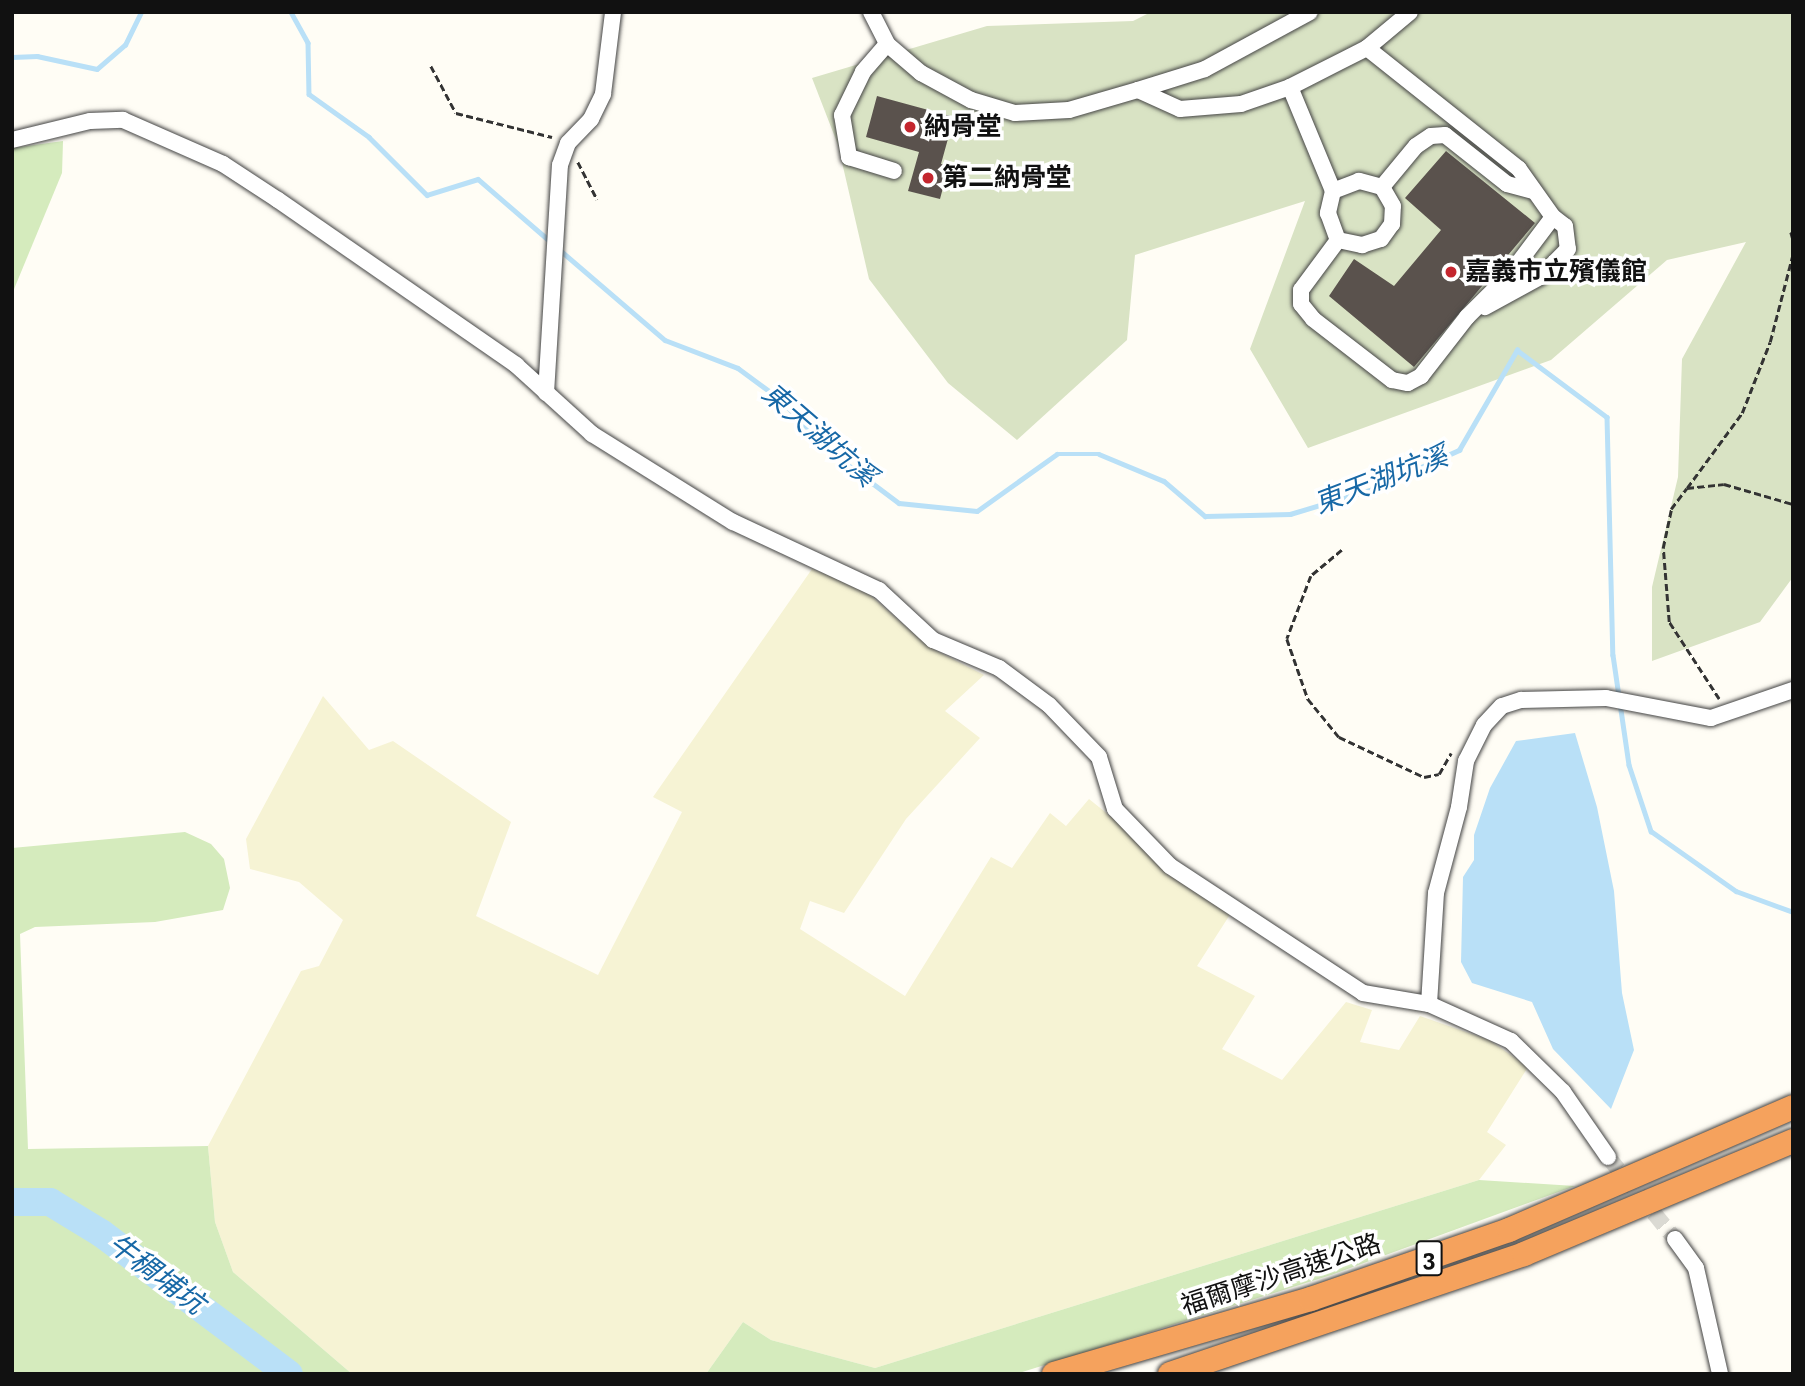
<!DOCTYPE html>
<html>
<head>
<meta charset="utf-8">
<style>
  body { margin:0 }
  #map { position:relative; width:1805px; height:1386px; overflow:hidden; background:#fffdf5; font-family:"Zilla Slab","Noto Sans TC",serif }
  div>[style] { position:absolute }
  .farmland>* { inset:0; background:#f6f3d4 }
  .green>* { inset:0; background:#d5ebbd }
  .cemetery>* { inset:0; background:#d9e3c4 }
  .water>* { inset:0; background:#b9e0f7 }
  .stream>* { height:4.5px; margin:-2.25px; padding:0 2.25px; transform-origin:2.25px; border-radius:2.25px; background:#b9e0f7 }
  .river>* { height:28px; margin:-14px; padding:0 14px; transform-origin:14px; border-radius:14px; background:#b9e0f7 }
  .building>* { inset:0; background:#5a524d }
  .minor-tunnel>* { height:16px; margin-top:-8px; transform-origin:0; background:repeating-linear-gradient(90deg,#dbdad3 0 16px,transparent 0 24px) }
  .path>* { height:2.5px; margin-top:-1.25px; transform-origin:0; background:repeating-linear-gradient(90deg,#333 0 7px,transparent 0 10.5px) }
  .roads { filter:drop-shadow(0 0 2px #444) drop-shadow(0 0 2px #444) }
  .minor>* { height:16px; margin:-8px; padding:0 8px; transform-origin:8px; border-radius:8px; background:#fff }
  .highway>* { height:24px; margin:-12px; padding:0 12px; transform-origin:12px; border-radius:12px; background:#f5a25d }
  .dots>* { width:19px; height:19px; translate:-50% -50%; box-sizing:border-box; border:4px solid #fff; border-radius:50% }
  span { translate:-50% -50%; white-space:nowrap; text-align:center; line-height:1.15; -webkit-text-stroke:7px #fff; paint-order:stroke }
  .shield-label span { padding:2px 5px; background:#fff; border:2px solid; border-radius:5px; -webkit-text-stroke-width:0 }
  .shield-label { font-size:24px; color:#111; font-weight:700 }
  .poi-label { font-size:26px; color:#111; font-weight:700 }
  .left { translate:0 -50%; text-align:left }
  .street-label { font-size:26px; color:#111 }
  .water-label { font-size:28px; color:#1768a6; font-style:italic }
  .frame { position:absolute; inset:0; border:14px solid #111; pointer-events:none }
</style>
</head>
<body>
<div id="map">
  <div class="farmland">
    <div style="clip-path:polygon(812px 569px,862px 588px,929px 647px,984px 675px,945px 711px,980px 738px,906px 819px,844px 913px,810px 901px,800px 929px,905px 996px,991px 857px,1012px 868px,1050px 813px,1066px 826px,1089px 799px,1231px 913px,1197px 966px,1255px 996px,1222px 1049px,1282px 1080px,1346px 1002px,1372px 1010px,1360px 1042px,1399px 1050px,1420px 1016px,1489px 1040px,1528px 1067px,1487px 1132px,1506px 1145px,1479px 1180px,875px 1368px,771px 1340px,743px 1322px,706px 1374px,352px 1374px,233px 1272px,215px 1222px,208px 1146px,301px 971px,319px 966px,343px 920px,299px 882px,250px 869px,246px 839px,323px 696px,369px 750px,393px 741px,511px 822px,476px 916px,598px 975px,682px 812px,653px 797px)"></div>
  </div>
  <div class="green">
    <div style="clip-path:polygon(63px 141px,62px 173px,12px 294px,12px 148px)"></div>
    <div style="clip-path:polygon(185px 832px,211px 844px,224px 859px,230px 888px,223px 910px,155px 922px,35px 927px,20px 934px,28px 1149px,208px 1146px,215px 1222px,233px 1272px,352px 1374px,12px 1374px,12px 848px)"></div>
    <div style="clip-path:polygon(1479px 1180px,1575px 1186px,1331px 1275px,1016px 1374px,706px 1374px,743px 1322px,771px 1340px,875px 1368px)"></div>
  </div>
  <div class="cemetery">
    <div style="clip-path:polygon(1151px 12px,1793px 12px,1793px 577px,1760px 622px,1652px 661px,1652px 587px,1678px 477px,1682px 359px,1746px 242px,1667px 260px,1551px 360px,1308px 448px,1250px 349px,1305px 201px,1135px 255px,1127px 340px,1017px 440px,948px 383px,869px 279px,838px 145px,812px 78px,987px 26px,1133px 21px)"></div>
  </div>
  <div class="water">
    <div style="clip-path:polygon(1575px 733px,1597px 807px,1614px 891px,1622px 993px,1634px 1050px,1611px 1109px,1553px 1049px,1532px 1002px,1472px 983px,1461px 962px,1463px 877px,1474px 860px,1474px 835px,1490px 788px,1516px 741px)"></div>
  </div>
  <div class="stream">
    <div style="left:233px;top:12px;width:3px"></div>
    <div style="left:291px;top:12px;width:35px;rotate:61deg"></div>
    <div style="left:308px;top:43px;width:51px;rotate:88.9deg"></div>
    <div style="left:309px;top:94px;width:74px;rotate:35.6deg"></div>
    <div style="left:369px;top:137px;width:82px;rotate:45deg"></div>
    <div style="left:427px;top:195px;width:53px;rotate:-17.4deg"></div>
    <div style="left:478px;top:179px;width:96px;rotate:40.8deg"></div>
    <div style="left:12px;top:57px;width:25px;rotate:-2deg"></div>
    <div style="left:37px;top:56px;width:61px;rotate:12.2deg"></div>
    <div style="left:97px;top:69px;width:37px;rotate:-41deg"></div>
    <div style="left:125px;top:45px;width:37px;rotate:-64deg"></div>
    <div style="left:560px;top:250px;width:138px;rotate:40.6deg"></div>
    <div style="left:665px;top:340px;width:78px;rotate:21deg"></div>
    <div style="left:738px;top:368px;width:52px;rotate:36.4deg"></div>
    <div style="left:780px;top:399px;width:74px;rotate:46.1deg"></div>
    <div style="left:831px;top:452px;width:85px;rotate:36.9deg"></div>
    <div style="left:899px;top:503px;width:78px;rotate:5.9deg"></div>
    <div style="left:977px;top:511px;width:98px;rotate:-35.5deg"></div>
    <div style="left:1057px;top:454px;width:42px"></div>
    <div style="left:1099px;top:454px;width:70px;rotate:22.6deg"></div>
    <div style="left:1164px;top:481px;width:54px;rotate:40.5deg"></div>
    <div style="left:1205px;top:516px;width:85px;rotate:-1.3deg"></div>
    <div style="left:1290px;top:514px;width:84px;rotate:-16.7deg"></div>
    <div style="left:1370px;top:490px;width:98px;rotate:-24.2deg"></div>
    <div style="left:1459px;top:450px;width:116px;rotate:-59.9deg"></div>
    <div style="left:1517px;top:350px;width:112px;rotate:36.7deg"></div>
    <div style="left:1607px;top:417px;width:238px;rotate:88.6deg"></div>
    <div style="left:1613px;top:655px;width:111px;rotate:81.7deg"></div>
    <div style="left:1629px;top:765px;width:70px;rotate:71.6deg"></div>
    <div style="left:1651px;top:831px;width:104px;rotate:35.2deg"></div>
    <div style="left:1736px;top:891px;width:61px;rotate:20.2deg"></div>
  </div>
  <div class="river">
    <div style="left:12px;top:1202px;width:38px"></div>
    <div style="left:50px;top:1202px;width:60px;rotate:31.3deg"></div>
    <div style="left:101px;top:1233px;width:235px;rotate:36.9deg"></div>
  </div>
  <div class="building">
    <div style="clip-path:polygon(877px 96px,954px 117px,941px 164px,949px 165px,940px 199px,908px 191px,919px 152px,866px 137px)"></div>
    <div style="clip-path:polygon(1446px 151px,1535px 223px,1414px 367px,1329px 296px,1354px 259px,1394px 286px,1441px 230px,1405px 198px)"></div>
  </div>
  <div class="minor-tunnel">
    <div style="left:1608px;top:1157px;width:106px;rotate:50.7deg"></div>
  </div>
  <div class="path">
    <div style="left:431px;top:66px;width:53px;rotate:62deg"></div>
    <div style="left:456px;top:113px;width:99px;rotate:14deg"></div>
    <div style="left:578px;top:162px;width:42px;rotate:62.8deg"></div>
    <div style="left:1791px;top:232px;width:7px;rotate:74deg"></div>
    <div style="left:1687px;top:488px;width:93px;rotate:-53.7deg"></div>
    <div style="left:1742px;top:413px;width:76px;rotate:-68.5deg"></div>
    <div style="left:1770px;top:342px;width:91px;rotate:-75.4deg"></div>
    <div style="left:1342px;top:550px;width:40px;rotate:140deg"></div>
    <div style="left:1311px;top:576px;width:67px;rotate:110.9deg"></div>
    <div style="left:1287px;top:639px;width:64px;rotate:70.7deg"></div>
    <div style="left:1308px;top:699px;width:49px;rotate:50.8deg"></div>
    <div style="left:1339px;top:737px;width:94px;rotate:25.2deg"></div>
    <div style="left:1424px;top:777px;width:15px;rotate:-11deg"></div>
    <div style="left:1439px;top:774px;width:24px;rotate:-60deg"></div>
    <div style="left:1719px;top:699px;width:92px;rotate:-123deg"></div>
    <div style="left:1669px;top:622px;width:74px;rotate:-94.6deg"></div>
    <div style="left:1663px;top:548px;width:40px;rotate:-78deg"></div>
    <div style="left:1671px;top:509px;width:26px;rotate:-53deg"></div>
    <div style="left:1687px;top:488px;width:37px;rotate:-6deg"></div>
    <div style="left:1724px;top:484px;width:72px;rotate:16.2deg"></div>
  </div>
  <div class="roads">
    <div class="minor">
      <div style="left:871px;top:12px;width:36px;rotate:63deg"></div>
      <div style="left:887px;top:44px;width:45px;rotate:40.5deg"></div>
      <div style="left:921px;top:73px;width:57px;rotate:28.4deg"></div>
      <div style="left:971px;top:100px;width:46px;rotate:16.5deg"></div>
      <div style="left:1015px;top:113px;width:54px;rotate:-3.2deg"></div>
      <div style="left:1069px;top:110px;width:72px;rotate:-16.2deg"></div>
      <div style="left:1138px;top:90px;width:46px;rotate:24.3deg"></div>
      <div style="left:1180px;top:109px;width:61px;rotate:-4.7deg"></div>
      <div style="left:1241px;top:104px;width:52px;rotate:-19.1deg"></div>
      <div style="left:1290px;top:87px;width:86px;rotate:-26.9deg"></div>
      <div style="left:1367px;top:48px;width:56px;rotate:-39.9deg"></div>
      <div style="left:887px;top:44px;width:37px;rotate:131deg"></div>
      <div style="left:863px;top:72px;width:48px;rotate:116deg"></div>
      <div style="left:842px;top:115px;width:43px;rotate:80.5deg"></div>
      <div style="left:849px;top:157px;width:47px;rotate:17.3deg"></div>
      <div style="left:1367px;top:48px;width:194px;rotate:38.5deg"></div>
      <div style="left:1519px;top:169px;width:59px;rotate:54.7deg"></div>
      <div style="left:1553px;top:217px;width:15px;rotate:37deg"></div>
      <div style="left:1565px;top:226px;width:23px;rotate:83deg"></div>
      <div style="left:1568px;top:249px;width:40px;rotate:135deg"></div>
      <div style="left:1540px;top:277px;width:63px;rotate:151.4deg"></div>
      <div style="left:1290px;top:87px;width:113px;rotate:67.5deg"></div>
      <div style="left:1333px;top:191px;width:23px;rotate:103deg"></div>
      <div style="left:1328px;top:213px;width:29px;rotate:70deg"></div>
      <div style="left:1338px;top:240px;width:25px;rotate:12deg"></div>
      <div style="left:1362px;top:245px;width:20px;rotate:-18deg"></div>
      <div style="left:1381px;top:239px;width:19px;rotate:-54deg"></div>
      <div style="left:1392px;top:224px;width:18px;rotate:-87deg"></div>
      <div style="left:1393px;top:206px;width:22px;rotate:-120deg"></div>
      <div style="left:1382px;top:187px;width:24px;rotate:-165deg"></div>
      <div style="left:1359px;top:181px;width:28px;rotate:159deg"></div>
      <div style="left:1138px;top:90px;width:70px;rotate:-17.4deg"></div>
      <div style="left:1205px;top:69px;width:119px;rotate:-28.5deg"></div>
      <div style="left:12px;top:140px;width:80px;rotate:-13.7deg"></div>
      <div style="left:90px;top:121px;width:33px;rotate:-2deg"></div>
      <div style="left:123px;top:120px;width:109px;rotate:23.7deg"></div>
      <div style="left:223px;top:164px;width:66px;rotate:33.2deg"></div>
      <div style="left:278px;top:200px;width:290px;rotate:34.7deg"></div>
      <div style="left:516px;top:365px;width:103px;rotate:42.2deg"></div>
      <div style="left:592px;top:434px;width:166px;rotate:32deg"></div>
      <div style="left:733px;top:522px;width:161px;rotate:25deg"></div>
      <div style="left:879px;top:590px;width:74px;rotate:42.8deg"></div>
      <div style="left:933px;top:640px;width:72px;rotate:23deg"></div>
      <div style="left:999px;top:668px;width:62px;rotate:36.5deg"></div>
      <div style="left:1049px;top:705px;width:72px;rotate:46.1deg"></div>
      <div style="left:1099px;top:757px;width:54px;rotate:72.9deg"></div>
      <div style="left:1115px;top:809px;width:79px;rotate:46deg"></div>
      <div style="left:1170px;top:866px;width:231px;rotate:33.3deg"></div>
      <div style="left:1363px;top:993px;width:67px;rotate:9.5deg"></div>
      <div style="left:1429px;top:1004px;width:90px;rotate:24.3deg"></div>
      <div style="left:1511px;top:1041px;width:73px;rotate:44.4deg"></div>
      <div style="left:1563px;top:1092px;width:79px;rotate:55.3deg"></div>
      <div style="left:1382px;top:187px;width:53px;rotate:-50.3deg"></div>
      <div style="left:1416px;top:146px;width:18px;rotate:-34deg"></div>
      <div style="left:1431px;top:136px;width:14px;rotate:-4deg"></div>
      <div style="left:1445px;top:135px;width:79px;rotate:38.3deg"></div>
      <div style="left:1507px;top:184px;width:28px;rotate:15deg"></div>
      <div style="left:1338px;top:240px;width:62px;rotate:126.5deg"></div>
      <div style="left:1301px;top:290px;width:14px;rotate:90deg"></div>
      <div style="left:1301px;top:304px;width:19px;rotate:51deg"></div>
      <div style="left:1313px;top:319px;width:100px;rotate:37.7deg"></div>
      <div style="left:1392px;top:380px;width:16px;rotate:11deg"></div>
      <div style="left:1408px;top:383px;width:15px;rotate:-28deg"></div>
      <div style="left:1421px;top:376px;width:75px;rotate:-52.1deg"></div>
      <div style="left:1467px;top:317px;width:61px;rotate:-45deg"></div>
      <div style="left:1510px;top:274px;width:71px;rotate:-53deg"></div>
      <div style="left:546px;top:393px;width:228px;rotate:-86.5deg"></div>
      <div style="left:560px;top:165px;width:23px;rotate:-70deg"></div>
      <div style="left:568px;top:143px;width:33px;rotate:-46deg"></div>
      <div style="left:591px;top:119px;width:28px;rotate:-64deg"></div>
      <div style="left:603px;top:94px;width:83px;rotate:-83deg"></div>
      <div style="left:1429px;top:1004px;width:111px;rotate:-86.4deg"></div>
      <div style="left:1436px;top:893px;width:89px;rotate:-75deg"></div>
      <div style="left:1459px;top:807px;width:47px;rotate:-81.3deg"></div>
      <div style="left:1466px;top:761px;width:40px;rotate:-63.4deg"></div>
      <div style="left:1484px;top:725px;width:26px;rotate:-47deg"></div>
      <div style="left:1502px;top:706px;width:20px;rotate:-18deg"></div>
      <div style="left:1521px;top:700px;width:85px;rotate:-1.3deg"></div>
      <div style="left:1606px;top:698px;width:107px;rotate:10.8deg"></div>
      <div style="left:1711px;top:718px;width:87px;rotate:-18.9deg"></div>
      <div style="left:1675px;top:1239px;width:36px;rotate:54deg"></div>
      <div style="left:1696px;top:1268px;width:109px;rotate:77.2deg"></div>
    </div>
    <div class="highway">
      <div style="left:1054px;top:1374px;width:268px;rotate:-16.3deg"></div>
      <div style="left:1311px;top:1299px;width:210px;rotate:-19.2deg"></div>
      <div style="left:1509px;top:1230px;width:309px;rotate:-23.4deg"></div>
      <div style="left:1170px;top:1374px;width:374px;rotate:-18.7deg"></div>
      <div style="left:1524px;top:1254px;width:292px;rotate:-22.8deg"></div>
    </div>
  </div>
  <div class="dots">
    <div style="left:910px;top:127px;background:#c4262e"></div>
    <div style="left:928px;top:178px;background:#c4262e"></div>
    <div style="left:1451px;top:272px;background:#c4262e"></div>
  </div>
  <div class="shield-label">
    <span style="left:1429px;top:1258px">3</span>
  </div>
  <div class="poi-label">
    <span class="left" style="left:924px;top:127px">納骨堂</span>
    <span class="left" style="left:942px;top:178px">第二納骨堂</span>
    <span class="left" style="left:1465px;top:272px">嘉義市立殯儀館</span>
  </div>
  <div class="street-label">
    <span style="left:1281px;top:1275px;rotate:-18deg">福爾摩沙高速公路</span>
  </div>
  <div class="water-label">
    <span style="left:819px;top:435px;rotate:41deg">東天湖坑溪</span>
    <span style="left:1381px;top:480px;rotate:-21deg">東天湖坑溪</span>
    <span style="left:156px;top:1274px;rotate:37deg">牛稠埔坑</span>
  </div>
  <div class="frame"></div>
</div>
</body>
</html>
